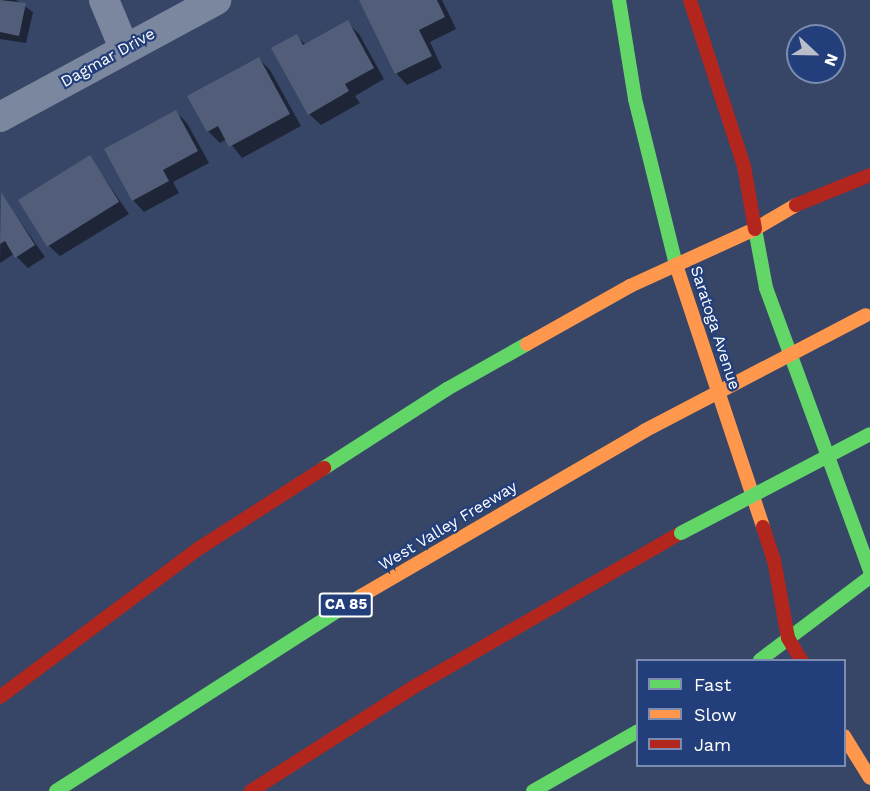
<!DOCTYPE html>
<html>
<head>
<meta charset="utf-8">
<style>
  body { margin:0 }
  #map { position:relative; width:870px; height:791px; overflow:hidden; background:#374667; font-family:"Work Sans",sans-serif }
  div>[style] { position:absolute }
  .shadow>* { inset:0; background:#0007 }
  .building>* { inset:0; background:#525e79; transform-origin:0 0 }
  .street>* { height:30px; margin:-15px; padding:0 15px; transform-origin:15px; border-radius:15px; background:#7b879e }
  .fast>* { height:14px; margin:-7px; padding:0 7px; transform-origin:7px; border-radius:7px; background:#63d668 }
  .slow>* { height:14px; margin:-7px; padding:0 7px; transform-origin:7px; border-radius:7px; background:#ff974d }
  .jam>* { height:14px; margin:-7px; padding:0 7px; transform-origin:7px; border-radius:7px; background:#b3261e }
  .fast-bridge>* { height:14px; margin:-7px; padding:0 7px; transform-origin:7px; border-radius:7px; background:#63d668 }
  .slow-bridge>* { height:14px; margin:-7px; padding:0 7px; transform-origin:7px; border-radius:7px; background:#ff974d }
  span { translate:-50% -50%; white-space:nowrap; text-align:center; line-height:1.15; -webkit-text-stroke:4.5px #233f7b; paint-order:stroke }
  .shield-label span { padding:2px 4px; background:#233f7b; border:2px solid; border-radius:4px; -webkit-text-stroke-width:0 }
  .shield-label { font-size:15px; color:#fff; font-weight:700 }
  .street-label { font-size:16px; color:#fff }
  .legend { position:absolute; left:636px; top:659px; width:210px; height:108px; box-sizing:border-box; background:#233f7b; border:2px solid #7b8cb0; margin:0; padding:8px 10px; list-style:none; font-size:18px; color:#fff }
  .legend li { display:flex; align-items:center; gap:12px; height:30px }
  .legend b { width:30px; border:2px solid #7b8cb0 }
  .north { position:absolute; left:786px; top:24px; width:60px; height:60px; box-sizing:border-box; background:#233f7b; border:2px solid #7b8cb0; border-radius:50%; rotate:112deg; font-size:16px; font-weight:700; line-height:24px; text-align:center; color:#fff }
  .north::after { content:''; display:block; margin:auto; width:21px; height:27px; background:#b9beca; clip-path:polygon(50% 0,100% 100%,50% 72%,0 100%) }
</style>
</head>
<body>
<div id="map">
  <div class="shadow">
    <div style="clip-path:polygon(0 0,16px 0,33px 12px,26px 43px,0 39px)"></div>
    <div style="clip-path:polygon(363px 0,442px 0,456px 29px,430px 42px,442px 68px,407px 85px,396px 73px)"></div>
    <div style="clip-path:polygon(347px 22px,359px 34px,384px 79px,355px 96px,360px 103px,321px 125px,309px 114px,296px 36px,306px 45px)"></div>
    <div style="clip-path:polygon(259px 59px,270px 70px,301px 126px,242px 158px,227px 139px,220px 143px,208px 131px)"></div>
    <div style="clip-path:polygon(176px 112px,187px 123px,209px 163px,173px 182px,179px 193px,144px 212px,133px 200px)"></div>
    <div style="clip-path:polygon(90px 157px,129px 214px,60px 256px,48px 245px)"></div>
    <div style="clip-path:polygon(1px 194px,45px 257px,28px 268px,14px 254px,0 263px)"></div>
  </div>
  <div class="building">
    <div style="clip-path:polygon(0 0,26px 3px,19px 36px,0 32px)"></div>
    <div style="clip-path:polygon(359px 0,437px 0,445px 17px,419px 30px,432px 56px,395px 74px)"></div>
    <div style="clip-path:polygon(348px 20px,374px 68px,345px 84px,349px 91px,308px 115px,271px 48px,297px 34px,303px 45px)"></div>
    <div style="clip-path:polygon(259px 57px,290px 114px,229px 147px,218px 126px,207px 132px,187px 96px)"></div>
    <div style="clip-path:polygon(176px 110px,198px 151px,163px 170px,169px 181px,132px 201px,104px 149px)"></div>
    <div style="left:90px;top:155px;width:55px;height:85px;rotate:58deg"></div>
    <div style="clip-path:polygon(1px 192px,35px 245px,15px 258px,5px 241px,0 244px)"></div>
  </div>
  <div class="street">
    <div style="left:104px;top:0;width:52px;rotate:67.4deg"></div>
    <div style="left:0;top:117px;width:246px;rotate:-28.4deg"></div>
  </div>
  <div class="fast">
    <div style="left:619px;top:0;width:100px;rotate:80.8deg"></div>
    <div style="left:635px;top:99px;width:171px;rotate:76.1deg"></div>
    <div style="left:755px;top:229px;width:60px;rotate:79.4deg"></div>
    <div style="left:766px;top:288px;width:301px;rotate:69.8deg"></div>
    <div style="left:324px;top:468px;width:146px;rotate:-32.7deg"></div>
    <div style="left:447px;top:389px;width:92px;rotate:-29.4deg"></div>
    <div style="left:760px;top:660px;width:138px;rotate:-37deg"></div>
    <div style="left:56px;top:791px;width:362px;rotate:-32.6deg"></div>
    <div style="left:533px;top:791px;width:121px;rotate:-29.7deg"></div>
  </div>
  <div class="slow">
    <div style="left:676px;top:265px;width:276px;rotate:71.6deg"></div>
    <div style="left:527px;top:344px;width:118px;rotate:-29.4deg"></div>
    <div style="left:630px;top:286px;width:137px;rotate:-24.5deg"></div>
    <div style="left:755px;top:229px;width:48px;rotate:-30.3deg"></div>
    <div style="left:361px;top:596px;width:328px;rotate:-30.2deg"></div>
    <div style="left:844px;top:736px;width:49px;rotate:58.2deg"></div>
  </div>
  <div class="jam">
    <div style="left:690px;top:0;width:175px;rotate:72deg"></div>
    <div style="left:744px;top:166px;width:64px;rotate:80.1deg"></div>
    <div style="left:796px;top:205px;width:80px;rotate:-22.1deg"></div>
    <div style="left:763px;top:527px;width:35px;rotate:72deg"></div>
    <div style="left:774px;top:560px;width:79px;rotate:79.8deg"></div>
    <div style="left:788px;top:638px;width:26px;rotate:59deg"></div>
    <div style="left:0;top:697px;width:247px;rotate:-36.8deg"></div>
    <div style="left:198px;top:549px;width:150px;rotate:-32.7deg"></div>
    <div style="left:251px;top:791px;width:191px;rotate:-32.6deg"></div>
    <div style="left:412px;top:688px;width:310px;rotate:-30deg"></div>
  </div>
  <div class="fast-bridge">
    <div style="left:681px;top:533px;width:213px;rotate:-27.6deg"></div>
  </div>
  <div class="slow-bridge">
    <div style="left:644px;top:431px;width:250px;rotate:-27.6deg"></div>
  </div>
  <div class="shield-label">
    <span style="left:346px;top:605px">CA 85</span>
  </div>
  <div class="street-label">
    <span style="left:108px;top:58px;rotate:-29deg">Dagmar Drive</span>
    <span style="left:715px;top:328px;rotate:72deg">Saratoga Avenue</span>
    <span style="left:448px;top:526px;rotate:-31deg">West Valley Freeway</span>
  </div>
  <ul class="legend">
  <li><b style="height:8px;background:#63d668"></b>Fast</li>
  <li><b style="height:8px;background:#ff974d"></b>Slow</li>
  <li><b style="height:8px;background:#b3261e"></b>Jam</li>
  </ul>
  <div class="north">N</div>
</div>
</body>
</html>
